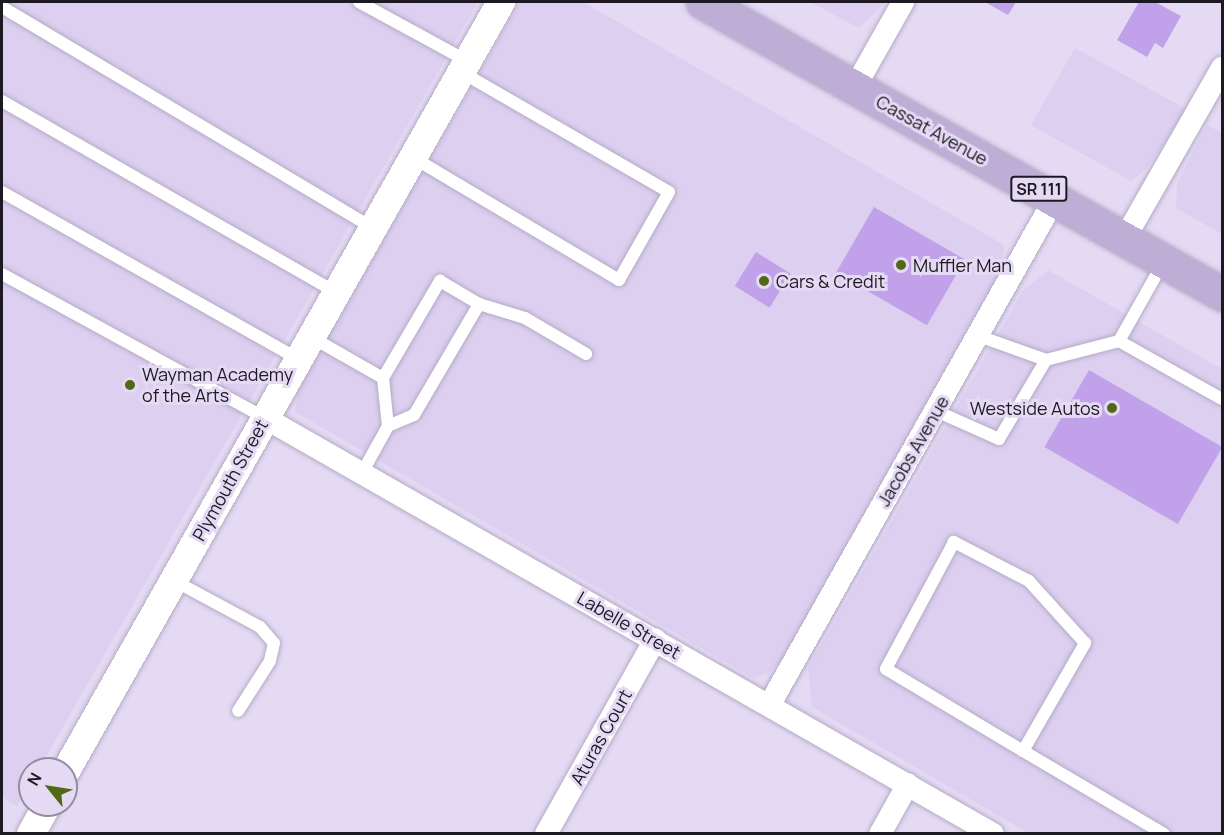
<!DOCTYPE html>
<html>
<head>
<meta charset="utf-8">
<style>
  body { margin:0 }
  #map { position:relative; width:1224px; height:835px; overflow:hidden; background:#e4daf4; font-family:Manrope,sans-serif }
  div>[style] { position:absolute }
  .built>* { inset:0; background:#dccff0 }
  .building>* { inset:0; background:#c0a1ea; transform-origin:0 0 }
  .roads { filter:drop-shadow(0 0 2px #b5abc4) drop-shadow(0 0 2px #b5abc4) }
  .service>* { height:12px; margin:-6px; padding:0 6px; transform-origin:6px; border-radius:6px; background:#fff }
  .minor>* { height:22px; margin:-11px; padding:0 11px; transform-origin:11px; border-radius:11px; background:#fff }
  .tertiary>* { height:28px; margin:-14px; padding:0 14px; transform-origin:14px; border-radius:14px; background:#fff }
  .primary>* { height:33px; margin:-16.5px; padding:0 16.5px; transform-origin:16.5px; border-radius:16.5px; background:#beadd5 }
  .dots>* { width:16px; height:16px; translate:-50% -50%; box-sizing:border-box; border:3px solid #e4daf4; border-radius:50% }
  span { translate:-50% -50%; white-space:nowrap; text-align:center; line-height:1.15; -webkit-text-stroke:6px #e4daf4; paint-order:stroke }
  .shield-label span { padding:2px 4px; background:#e4daf4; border:2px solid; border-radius:4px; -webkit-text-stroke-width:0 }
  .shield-label { font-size:16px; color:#1d1922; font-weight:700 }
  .street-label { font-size:18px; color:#1d1922 }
  .poi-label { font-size:18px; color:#1d1922 }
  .left { translate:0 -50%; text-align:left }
  .right { translate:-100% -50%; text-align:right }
  .frame { position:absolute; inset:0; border:3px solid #1d1922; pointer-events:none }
  .north { position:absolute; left:18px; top:757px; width:60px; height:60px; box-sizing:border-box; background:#e4daf4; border:2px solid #948da0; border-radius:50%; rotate:300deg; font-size:16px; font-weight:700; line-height:24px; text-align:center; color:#1d1922 }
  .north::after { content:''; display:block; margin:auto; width:21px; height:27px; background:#526815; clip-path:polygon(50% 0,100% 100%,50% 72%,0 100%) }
</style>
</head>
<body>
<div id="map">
  <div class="built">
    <div style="clip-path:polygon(2px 2px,478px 2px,39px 769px,30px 769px,30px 784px,17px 806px,2px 797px)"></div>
    <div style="clip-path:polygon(520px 2px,583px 2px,1004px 245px,999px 281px,788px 654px,769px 673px,753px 678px,295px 412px,299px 388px)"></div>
    <div style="clip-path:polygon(810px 2px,886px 2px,859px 28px)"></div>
    <div style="clip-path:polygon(1075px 48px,1188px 110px,1146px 169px,1131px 181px,1031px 125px)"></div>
    <div style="clip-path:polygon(1207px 125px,1222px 133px,1222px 234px,1176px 208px,1177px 183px)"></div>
    <div style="clip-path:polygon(1048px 270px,1222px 369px,1222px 833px,1028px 833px,812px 707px,808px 668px,1023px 291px)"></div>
  </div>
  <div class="building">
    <div style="clip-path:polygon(985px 2px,1016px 2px,1008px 15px)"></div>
    <div style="clip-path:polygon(1139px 2px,1155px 2px,1181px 16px,1163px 48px,1155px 43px,1147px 57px,1117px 40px)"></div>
    <div style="left:874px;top:207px;width:105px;height:76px;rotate:30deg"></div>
    <div style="left:756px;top:252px;width:41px;height:40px;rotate:32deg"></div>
    <div style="left:1089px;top:370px;width:154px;height:89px;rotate:30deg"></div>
  </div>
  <div class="roads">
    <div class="service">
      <div style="left:359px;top:2px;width:123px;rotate:28.6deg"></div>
      <div style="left:2px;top:7px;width:431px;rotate:30.8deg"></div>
      <div style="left:2px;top:101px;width:385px;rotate:29.8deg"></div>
      <div style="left:412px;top:157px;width:241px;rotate:30.7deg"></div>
      <div style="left:619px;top:280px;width:101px;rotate:-60.4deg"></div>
      <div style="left:669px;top:192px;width:240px;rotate:-150deg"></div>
      <div style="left:2px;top:192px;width:340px;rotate:29.4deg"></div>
      <div style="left:2px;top:274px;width:300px;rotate:28.7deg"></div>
      <div style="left:311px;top:337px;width:83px;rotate:29.7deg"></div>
      <div style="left:383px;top:378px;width:48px;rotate:84.1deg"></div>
      <div style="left:388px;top:426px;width:54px;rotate:119deg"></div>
      <div style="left:1119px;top:341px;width:90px;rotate:-60.6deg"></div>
      <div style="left:1046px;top:360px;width:75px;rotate:-14.6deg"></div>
      <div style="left:1119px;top:341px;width:118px;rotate:29.4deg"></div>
      <div style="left:383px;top:378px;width:113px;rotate:-59.6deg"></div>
      <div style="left:440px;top:281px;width:45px;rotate:30.5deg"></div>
      <div style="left:936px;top:411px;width:69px;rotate:24deg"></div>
      <div style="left:999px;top:439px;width:92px;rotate:-59.3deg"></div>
      <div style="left:1046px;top:360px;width:71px;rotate:-160.3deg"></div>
      <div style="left:388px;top:426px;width:28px;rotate:-23deg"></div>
      <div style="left:414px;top:415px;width:129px;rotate:-59.6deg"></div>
      <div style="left:479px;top:304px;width:48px;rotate:16.9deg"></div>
      <div style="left:525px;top:318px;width:71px;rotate:30.5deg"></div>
      <div style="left:173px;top:580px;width:99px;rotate:28.4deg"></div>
      <div style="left:260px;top:627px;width:21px;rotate:49deg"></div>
      <div style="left:274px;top:643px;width:18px;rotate:103deg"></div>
      <div style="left:270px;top:661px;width:59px;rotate:122.6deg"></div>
      <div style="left:1023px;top:751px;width:125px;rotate:-60.1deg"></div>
      <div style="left:1085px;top:643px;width:84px;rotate:-132.1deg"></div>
      <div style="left:1029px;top:581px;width:85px;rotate:-152.5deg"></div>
      <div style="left:954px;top:542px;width:144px;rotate:118.2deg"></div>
      <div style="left:886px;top:669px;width:160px;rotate:30.9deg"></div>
      <div style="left:1023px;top:751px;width:164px;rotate:30.5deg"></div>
    </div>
    <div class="minor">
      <div style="left:855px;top:87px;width:98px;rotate:-60.5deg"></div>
      <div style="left:1125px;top:238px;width:196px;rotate:-60.3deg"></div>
      <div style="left:265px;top:418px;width:838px;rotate:29.74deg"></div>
      <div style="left:770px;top:704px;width:581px;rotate:-60.61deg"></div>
      <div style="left:546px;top:834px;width:223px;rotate:-60.7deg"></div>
      <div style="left:880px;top:834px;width:57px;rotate:-60.8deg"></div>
    </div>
    <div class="tertiary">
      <div style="left:66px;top:771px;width:884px;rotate:-60.5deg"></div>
      <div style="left:31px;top:834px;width:33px;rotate:-61deg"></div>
    </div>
    <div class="primary">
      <div style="left:703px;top:2px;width:596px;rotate:29.36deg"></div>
    </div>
  </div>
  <div class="dots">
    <div style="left:901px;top:265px;background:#526815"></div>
    <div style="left:764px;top:281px;background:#526815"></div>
    <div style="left:130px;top:385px;background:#526815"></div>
    <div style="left:1112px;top:408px;background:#526815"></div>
  </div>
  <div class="shield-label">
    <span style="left:1039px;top:189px">SR 111</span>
  </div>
  <div class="street-label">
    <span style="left:932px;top:130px;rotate:29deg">Cassat Avenue</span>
    <span style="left:913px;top:451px;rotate:-60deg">Jacobs Avenue</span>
    <span style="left:230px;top:480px;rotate:-61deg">Plymouth Street</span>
    <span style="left:629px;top:625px;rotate:30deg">Labelle Street</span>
    <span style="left:601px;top:737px;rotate:-61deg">Aturas Court</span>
  </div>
  <div class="poi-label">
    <span class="left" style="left:913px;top:265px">Muffler Man</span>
    <span class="left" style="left:776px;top:281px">Cars &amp; Credit</span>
    <span class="left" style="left:142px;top:385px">Wayman Academy<br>of the Arts</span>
    <span class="right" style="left:1100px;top:408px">Westside Autos</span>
  </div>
  <div class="frame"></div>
  <div class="north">N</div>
</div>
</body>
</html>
